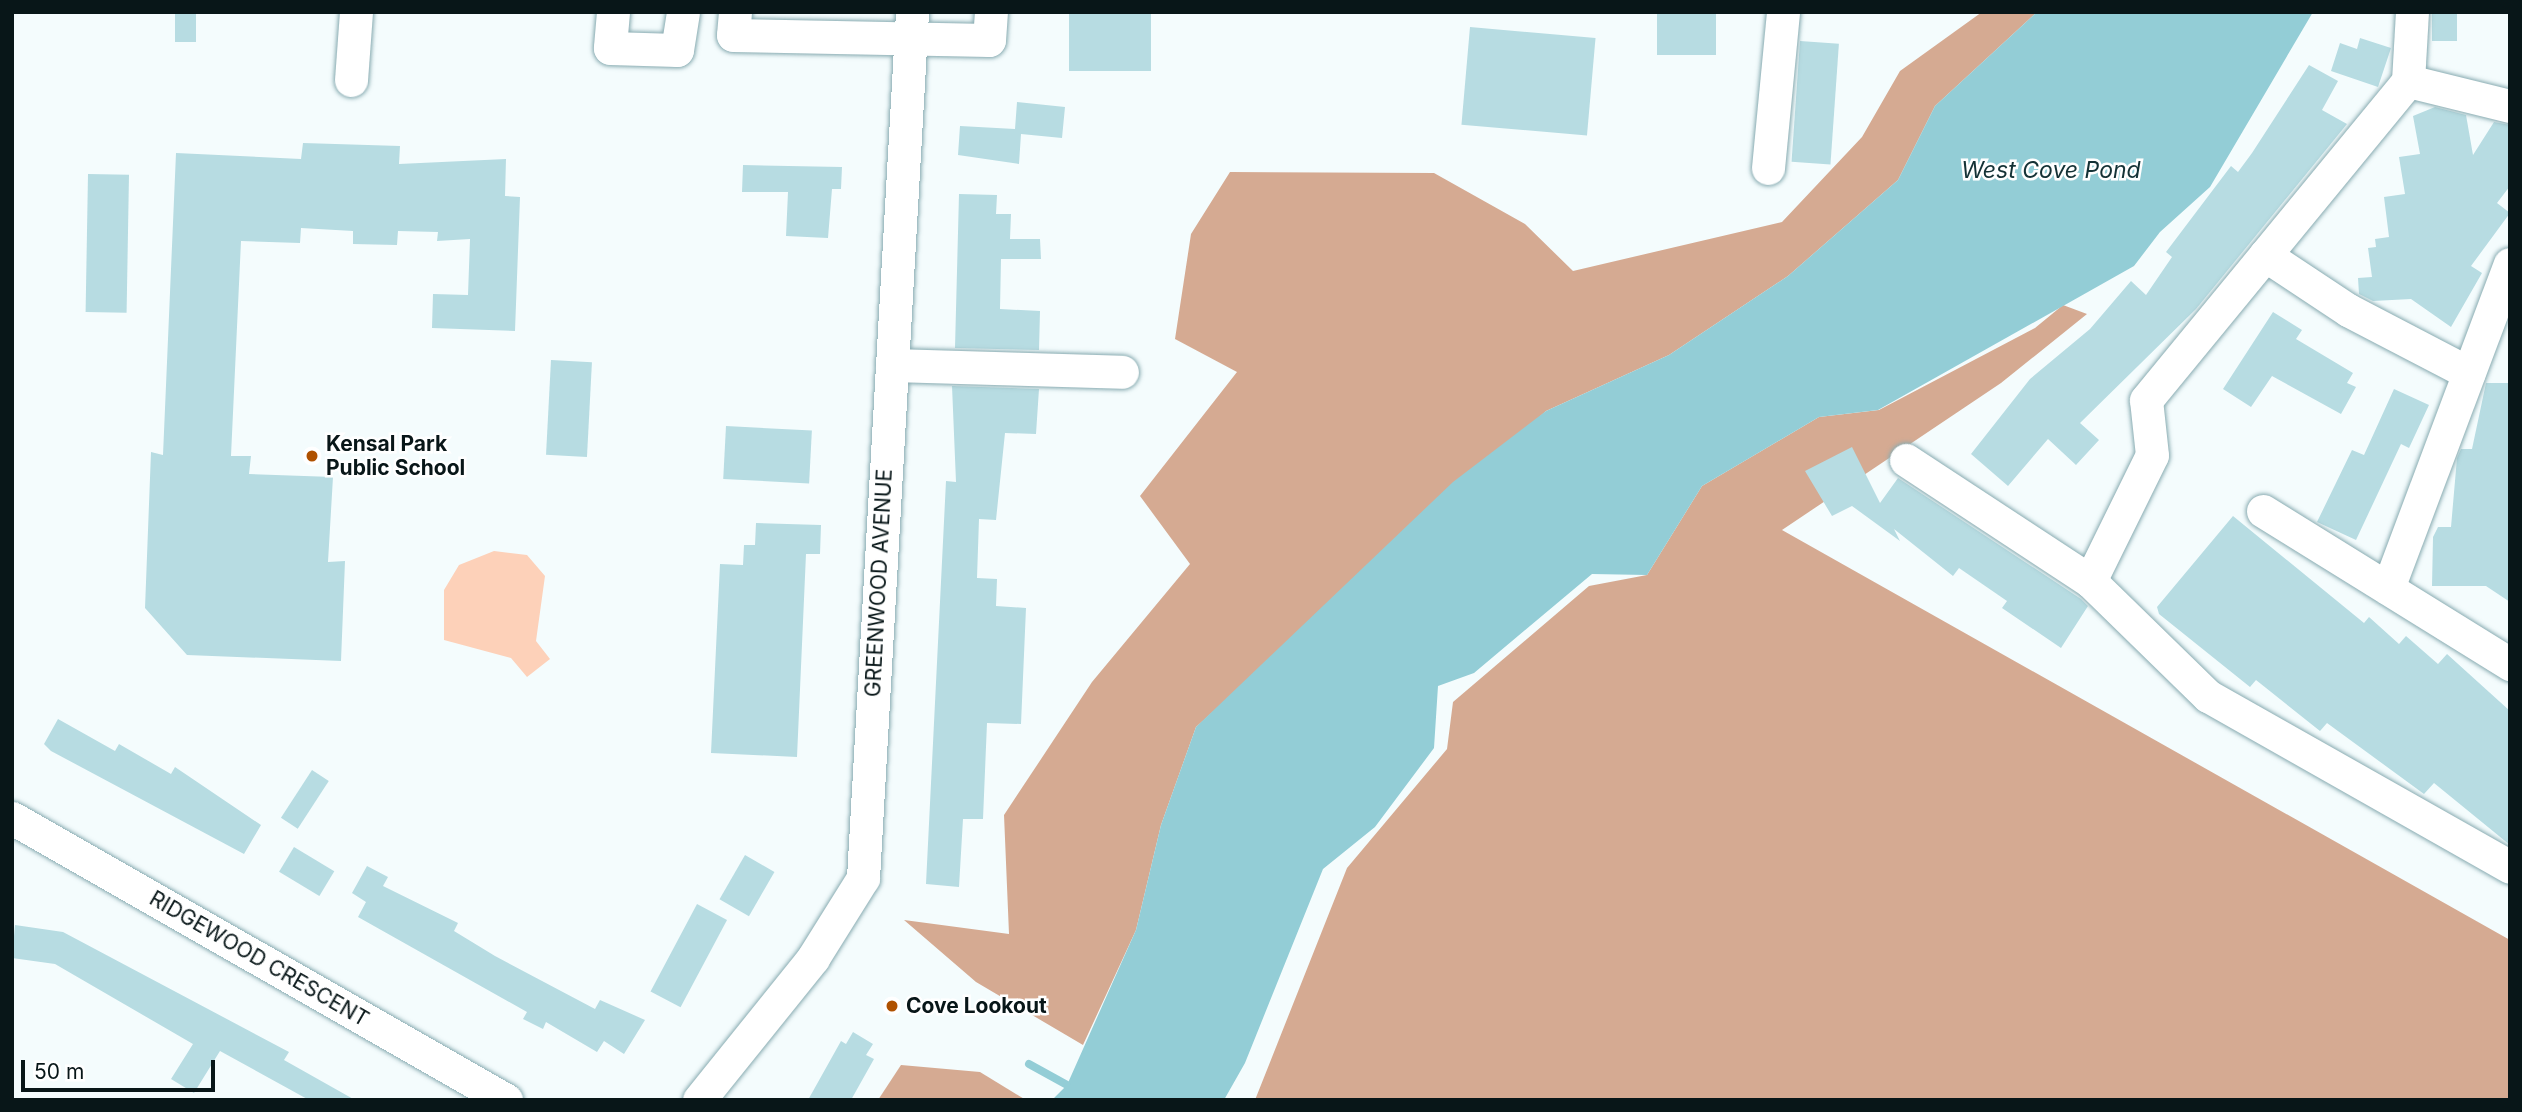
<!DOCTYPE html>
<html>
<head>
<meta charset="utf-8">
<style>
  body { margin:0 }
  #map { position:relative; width:2522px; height:1112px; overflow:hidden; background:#f4fcfd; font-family:Inter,sans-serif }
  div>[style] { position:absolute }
  .green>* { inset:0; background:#fdd1b9 }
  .forest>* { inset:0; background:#d5aa92 }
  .water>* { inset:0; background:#93cdd6 }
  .stream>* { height:8px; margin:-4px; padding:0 4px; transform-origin:4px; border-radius:4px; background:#93cdd6 }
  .building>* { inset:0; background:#b7dce2; transform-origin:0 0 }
  .roads { filter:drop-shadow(0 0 2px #88abb1) drop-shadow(0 0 2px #88abb1) }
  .minor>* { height:33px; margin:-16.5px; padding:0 16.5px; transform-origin:16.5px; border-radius:16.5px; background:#fff }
  .dots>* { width:19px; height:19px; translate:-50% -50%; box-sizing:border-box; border:4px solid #fff; border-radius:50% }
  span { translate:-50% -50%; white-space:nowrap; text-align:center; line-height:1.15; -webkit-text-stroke:5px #fff; paint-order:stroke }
  .poi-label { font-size:21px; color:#081618; font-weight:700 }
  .left { translate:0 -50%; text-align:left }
  .street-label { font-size:21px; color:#081618 }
  .water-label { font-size:23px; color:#143236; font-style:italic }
  .frame { position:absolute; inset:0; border:14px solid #081618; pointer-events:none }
  .scale { position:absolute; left:21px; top:1060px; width:194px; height:32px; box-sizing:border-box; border:4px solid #081618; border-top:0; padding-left:9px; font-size:21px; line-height:24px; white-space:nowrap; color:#081618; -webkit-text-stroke:5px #fff; paint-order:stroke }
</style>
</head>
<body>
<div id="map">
  <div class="green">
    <div style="clip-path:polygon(494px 551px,527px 555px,545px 576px,536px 641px,550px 659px,527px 677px,511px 658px,444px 640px,444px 590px,459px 565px)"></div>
  </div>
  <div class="forest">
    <div style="clip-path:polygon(1982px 12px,2037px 12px,1935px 106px,1898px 180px,1788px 276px,1669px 355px,1546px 411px,1196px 727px,1161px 825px,1136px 930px,1083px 1045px,976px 982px,904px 920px,1009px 934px,1004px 815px,1092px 682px,1190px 564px,1140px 496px,1237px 372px,1175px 339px,1191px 234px,1230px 172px,1434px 173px,1525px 224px,1573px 271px,1782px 222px,1862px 137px,1900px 71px)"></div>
    <div style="clip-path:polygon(2063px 305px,2087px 314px,2001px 383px,1782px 530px,2510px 940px,2510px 1100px,1255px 1100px,1347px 868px,1447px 749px,1453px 702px,1589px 586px,1647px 575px,1702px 486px,1819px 417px,1879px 410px,2035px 328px)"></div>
    <div style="clip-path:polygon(901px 1065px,980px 1072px,1026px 1100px,878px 1100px)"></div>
  </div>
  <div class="water">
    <div style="clip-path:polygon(2037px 12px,2313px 12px,2210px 187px,2160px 232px,2134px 266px,1878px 410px,1819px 417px,1702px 486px,1647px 575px,1592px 574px,1474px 673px,1438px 686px,1434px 748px,1375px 827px,1323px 869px,1245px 1063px,1224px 1100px,1052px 1100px,1067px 1085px,1136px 930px,1161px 825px,1196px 727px,1453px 482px,1546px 411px,1669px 355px,1788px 276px,1898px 180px,1935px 106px)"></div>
  </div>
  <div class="stream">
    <div style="left:1029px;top:1064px;width:43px;rotate:28.9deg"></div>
  </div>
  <div class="building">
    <div style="left:175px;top:12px;width:21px;height:30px"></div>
    <div style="left:1069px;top:12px;width:82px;height:59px"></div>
    <div style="left:1657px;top:12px;width:59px;height:43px"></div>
    <div style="left:2432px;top:12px;width:25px;height:29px"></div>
    <div style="left:1470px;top:27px;width:126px;height:98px;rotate:5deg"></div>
    <div style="clip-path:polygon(2360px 38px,2391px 48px,2378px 87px,2331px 71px,2340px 43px,2357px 49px)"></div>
    <div style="left:1800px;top:41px;width:39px;height:121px;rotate:4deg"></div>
    <div style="clip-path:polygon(2309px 65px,2338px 81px,2322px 110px,2347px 124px,2196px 309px,2080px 423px,2099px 440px,2076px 465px,2048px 439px,2008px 486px,1971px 454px,2030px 379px,2090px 329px,2131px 281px,2146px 295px,2172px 257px,2166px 252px,2231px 166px,2238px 172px,2252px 153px)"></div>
    <div style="clip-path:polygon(1017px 102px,1065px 107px,1062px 138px,1021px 134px,1019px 164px,958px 155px,960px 126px,1015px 129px)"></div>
    <div style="clip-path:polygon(2435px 107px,2466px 115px,2473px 155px,2494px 122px,2510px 125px,2510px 186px,2497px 203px,2510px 213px,2471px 266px,2482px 273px,2451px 327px,2411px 299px,2373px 301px,2359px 294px,2358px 278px,2372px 277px,2368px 248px,2376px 247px,2375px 239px,2389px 237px,2384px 197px,2405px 194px,2399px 157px,2420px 154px,2413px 116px)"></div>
    <div style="clip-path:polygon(303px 143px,400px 146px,399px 164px,506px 159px,505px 196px,520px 197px,515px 331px,432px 328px,433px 294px,468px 295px,470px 239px,437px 241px,438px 232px,398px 231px,397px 245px,353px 244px,353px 231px,301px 228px,300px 243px,241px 241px,231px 456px,251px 456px,249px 474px,333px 477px,328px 562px,345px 561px,341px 661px,187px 655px,145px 608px,151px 452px,163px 455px,176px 153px,301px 159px)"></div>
    <div style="clip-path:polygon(743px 165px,842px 167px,841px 189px,832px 189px,828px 238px,786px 236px,788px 192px,742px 192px)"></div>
    <div style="left:88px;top:174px;width:41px;height:138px;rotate:1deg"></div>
    <div style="clip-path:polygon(959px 194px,997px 195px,996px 214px,1011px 214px,1010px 239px,1040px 239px,1041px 259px,1001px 259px,1000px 309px,1040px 311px,1039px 350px,955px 348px)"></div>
    <div style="clip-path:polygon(2273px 312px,2302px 330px,2296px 339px,2353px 373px,2347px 383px,2356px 387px,2341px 414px,2272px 376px,2251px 407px,2223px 389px)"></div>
    <div style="left:551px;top:360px;width:41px;height:95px;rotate:3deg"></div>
    <div style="clip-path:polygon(2486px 383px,2510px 383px,2510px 602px,2486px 586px,2432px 586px,2433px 537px,2438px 527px,2451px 527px,2457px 458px,2461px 449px,2472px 449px)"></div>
    <div style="clip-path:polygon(952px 386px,1039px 389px,1036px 434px,1005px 433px,996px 520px,979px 519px,977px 578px,997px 579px,996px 606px,1026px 608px,1021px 724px,987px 723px,983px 819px,963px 819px,959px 887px,926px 884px,946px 481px,956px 482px)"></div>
    <div style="clip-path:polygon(2394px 389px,2429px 405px,2409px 448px,2401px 444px,2356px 540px,2317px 522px,2352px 450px,2364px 455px)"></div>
    <div style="left:726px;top:426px;width:86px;height:53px;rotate:3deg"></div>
    <div style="clip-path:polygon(1852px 447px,1880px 503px,1898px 478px,2081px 599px,2088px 606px,2061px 648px,2002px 608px,2007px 601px,1959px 568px,1953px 576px,1894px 529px,1900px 541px,1852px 506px,1832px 516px,1805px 471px)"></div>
    <div style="clip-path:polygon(2233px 516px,2364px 623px,2369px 617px,2399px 644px,2406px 636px,2438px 664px,2447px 654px,2510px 711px,2510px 845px,2434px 783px,2424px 794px,2327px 723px,2320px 731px,2256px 680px,2250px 687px,2159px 614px,2157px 607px)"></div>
    <div style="clip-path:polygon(756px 523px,821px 525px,820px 554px,806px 554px,797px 757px,711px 753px,720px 564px,743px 565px,744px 545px,755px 545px)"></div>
    <div style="clip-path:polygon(58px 719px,115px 751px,119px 744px,171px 774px,175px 767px,261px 825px,244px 854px,51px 751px,44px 744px)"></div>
    <div style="left:312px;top:770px;width:20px;height:57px;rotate:33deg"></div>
    <div style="left:294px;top:847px;width:47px;height:29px;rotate:31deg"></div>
    <div style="left:745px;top:855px;width:34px;height:51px;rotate:30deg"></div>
    <div style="clip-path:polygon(367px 866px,388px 877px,383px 886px,458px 923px,454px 931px,495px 956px,595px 1009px,600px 1000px,645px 1020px,624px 1054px,604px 1041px,597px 1052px,546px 1022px,543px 1029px,523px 1019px,527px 1012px,358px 917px,366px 902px,352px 893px)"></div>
    <div style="left:697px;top:904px;width:34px;height:99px;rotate:28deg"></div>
    <div style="clip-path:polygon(15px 925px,63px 932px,289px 1052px,284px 1060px,355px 1100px,309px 1100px,220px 1051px,194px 1093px,171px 1079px,193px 1044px,55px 964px,12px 958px)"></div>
    <div style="clip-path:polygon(853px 1032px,873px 1044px,866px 1055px,874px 1059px,851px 1100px,808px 1100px,841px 1041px,846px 1044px)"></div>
  </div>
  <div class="roads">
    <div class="minor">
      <div style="left:613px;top:12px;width:36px;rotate:95deg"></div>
      <div style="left:610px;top:48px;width:67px;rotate:1.7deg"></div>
      <div style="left:677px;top:50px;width:38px;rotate:-81deg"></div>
      <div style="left:735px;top:12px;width:23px;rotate:95deg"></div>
      <div style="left:733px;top:35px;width:256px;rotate:1.1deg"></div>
      <div style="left:989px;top:40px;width:28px;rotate:-86deg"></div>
      <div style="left:351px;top:80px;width:68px;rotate:-85.8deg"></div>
      <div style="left:2408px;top:81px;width:105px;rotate:13.8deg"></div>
      <div style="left:1768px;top:168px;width:157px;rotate:-84.5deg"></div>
      <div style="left:2265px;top:255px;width:100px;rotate:33.5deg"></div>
      <div style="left:2348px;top:310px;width:136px;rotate:27.5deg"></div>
      <div style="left:892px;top:365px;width:230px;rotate:1.7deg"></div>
      <div style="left:1906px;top:460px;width:220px;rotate:33.3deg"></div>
      <div style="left:2090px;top:581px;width:165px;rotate:44.3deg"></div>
      <div style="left:2208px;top:696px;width:347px;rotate:29.5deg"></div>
      <div style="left:2263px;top:511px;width:291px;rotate:31.8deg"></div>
      <div style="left:2090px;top:581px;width:140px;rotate:-63.8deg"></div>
      <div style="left:2152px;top:455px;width:55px;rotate:-96.2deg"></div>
      <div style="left:2146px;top:400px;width:413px;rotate:-50.6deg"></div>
      <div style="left:2408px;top:81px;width:69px;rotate:-86.7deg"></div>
      <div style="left:2388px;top:588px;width:346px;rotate:-69.4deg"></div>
      <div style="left:12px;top:818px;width:569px;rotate:29.72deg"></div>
      <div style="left:699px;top:1100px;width:182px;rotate:-51.2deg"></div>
      <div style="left:813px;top:958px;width:94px;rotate:-58deg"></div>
      <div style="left:863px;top:878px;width:867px;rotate:-86.76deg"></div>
    </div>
  </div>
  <div class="dots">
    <div style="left:312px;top:456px;background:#af5100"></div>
    <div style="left:892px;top:1006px;background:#af5100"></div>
  </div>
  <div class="poi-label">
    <span class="left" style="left:326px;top:456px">Kensal Park<br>Public School</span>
    <span class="left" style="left:906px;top:1006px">Cove Lookout</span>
  </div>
  <div class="street-label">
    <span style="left:879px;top:583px;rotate:-87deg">GREENWOOD AVENUE</span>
    <span style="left:259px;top:959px;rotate:30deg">RIDGEWOOD CRESCENT</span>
  </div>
  <div class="water-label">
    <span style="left:2051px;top:170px">West Cove Pond</span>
  </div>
  <div class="frame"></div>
  <div class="scale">50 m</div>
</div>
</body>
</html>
